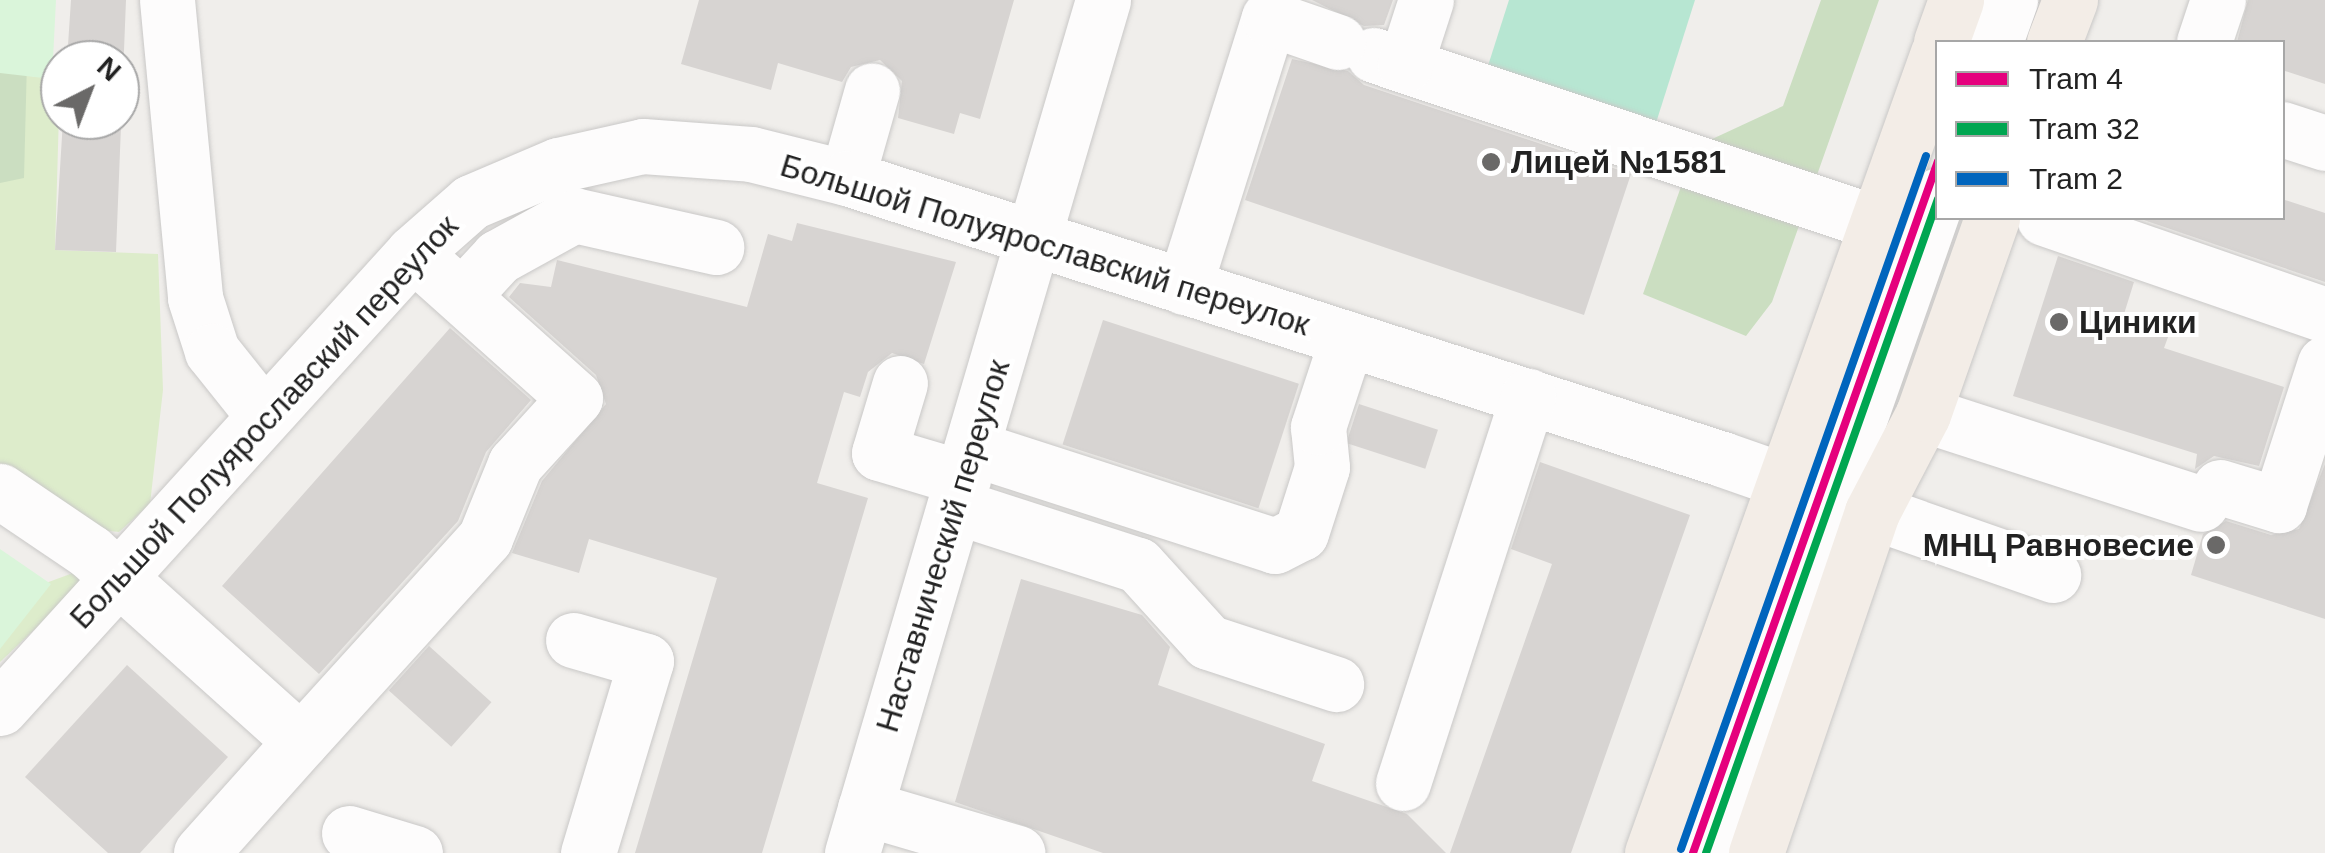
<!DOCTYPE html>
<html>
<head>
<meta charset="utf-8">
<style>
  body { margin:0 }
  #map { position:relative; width:2325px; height:853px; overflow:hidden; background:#f0eeeb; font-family:Helvetica,sans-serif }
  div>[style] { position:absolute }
  .grass>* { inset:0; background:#ddeccb }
  .forest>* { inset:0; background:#cbdec1 }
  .park>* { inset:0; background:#daf5da }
  .pitch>* { inset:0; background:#b7e6d2 }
  .building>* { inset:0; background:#d7d4d2; transform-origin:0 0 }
  .roads { filter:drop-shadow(0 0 2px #c9c8c7) drop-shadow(0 0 2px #c9c8c7) }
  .minor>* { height:55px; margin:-27.5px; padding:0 27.5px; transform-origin:27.5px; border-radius:27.5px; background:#fdfcfc }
  .major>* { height:55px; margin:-27.5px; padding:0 27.5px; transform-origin:27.5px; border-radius:27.5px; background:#f3ede7 }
  .tram-1>* { height:8px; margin:-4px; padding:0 4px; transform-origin:4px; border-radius:4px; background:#e5007d }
  .tram-2>* { height:8px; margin:-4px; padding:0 4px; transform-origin:4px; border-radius:4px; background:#00a651 }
  .tram-3>* { height:8px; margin:-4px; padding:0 4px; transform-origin:4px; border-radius:4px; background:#0065bd }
  .dots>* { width:28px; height:28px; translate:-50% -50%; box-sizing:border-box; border:5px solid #fff; border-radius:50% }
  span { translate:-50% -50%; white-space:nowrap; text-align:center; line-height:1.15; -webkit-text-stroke:8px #fff; paint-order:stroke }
  .poi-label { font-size:32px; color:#222; font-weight:700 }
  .left { translate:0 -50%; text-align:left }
  .right { translate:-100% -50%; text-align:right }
  .street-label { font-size:32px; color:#222 }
  .legend { position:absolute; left:1935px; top:40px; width:350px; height:180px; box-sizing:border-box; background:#fff; border:2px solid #a7a7a7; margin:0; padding:12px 18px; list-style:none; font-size:30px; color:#222 }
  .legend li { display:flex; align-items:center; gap:20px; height:50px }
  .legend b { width:50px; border:2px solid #a7a7a7 }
  .north { position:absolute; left:40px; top:40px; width:100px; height:100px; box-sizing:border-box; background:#fff; border:2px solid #a7a7a7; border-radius:50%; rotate:42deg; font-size:28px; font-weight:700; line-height:40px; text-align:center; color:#222 }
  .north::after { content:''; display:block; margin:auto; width:35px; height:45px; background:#6a6968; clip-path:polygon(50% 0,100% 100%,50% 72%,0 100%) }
</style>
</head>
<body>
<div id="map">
  <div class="grass">
    <div style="clip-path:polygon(0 73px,60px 79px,55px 250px,158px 254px,163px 390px,150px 504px,119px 532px,91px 529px,0 465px)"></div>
    <div style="clip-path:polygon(81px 570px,89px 578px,0 662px,0 600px)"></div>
  </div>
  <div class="forest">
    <div style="clip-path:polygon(0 0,28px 21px,24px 178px,0 183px)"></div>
    <div style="clip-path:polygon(1821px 0,1879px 0,1772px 302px,1746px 336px,1643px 294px,1695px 147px,1783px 106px)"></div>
  </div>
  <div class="park">
    <div style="clip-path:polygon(0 0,56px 0,52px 79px,0 73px)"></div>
    <div style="clip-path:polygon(0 549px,51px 584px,0 649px)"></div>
  </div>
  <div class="pitch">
    <div style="clip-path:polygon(1509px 0,1695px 0,1655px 126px,1486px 72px)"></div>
  </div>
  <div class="building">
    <div style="clip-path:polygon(71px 0,126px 0,116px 252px,55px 250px,63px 120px,120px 120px,120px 60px,67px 60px)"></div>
    <div style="clip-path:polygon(699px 0,1014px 0,980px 119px,960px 113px,954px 134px,898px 118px,902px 81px,880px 60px,851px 67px,842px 82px,778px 63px,771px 90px,681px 64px)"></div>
    <div style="clip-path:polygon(1312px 0,1393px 0,1384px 25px,1364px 26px)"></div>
    <div style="clip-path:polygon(2248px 0,2325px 0,2325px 84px,2282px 70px,2282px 42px,2237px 42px)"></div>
    <div style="clip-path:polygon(1292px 59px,1348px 71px,1364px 85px,1631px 174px,1584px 315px,1245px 200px)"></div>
    <div style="clip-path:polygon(2282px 199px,2325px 213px,2325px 282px,2138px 218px,2282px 218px)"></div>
    <div style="clip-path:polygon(797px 223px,956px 262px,924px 364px,892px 353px,868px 372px,860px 397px,844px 392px,817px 483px,868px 498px,762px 853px,635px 853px,717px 578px,589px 539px,579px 573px,512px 553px,542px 481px,606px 404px,596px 375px,509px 297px,520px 283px,551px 287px,557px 260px,747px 307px,768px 234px,792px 241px)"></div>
    <div style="clip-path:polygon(2058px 256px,2134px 282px,2124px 314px,2171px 329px,2164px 348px,2284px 387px,2259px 466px,2214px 456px,2195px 469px,2197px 454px,2013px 396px)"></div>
    <div style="left:1103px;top:320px;width:206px;height:131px;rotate:18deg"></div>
    <div style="clip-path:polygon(450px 328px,531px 400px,486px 452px,458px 521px,319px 674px,222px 586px)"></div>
    <div style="left:1359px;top:404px;width:83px;height:41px;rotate:18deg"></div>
    <div style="clip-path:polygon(1540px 462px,1690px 515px,1571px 853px,1450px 853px,1552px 564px,1511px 549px)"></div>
    <div style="clip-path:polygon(2325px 464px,2325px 619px,2191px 575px,2203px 534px,2226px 521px,2271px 535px,2299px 529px)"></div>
    <div style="clip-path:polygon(1021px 579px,1142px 615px,1170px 647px,1158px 685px,1325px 744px,1312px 781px,1407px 814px,1446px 853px,1103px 853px,955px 802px)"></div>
    <div style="left:429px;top:646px;width:84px;height:60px;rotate:42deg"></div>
    <div style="clip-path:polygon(127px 665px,228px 757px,140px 853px,108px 853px,25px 777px)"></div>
  </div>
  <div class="roads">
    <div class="minor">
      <div style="left:167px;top:0;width:299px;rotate:84.6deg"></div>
      <div style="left:195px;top:298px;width:56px;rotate:72.2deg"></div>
      <div style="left:212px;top:351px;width:82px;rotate:51.4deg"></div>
      <div style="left:1995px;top:42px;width:45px;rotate:-70.3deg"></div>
      <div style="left:2204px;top:42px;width:44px;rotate:-71.6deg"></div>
      <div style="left:1374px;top:55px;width:529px;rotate:18.5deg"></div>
      <div style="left:1405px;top:65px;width:68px;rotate:-72.1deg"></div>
      <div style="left:2282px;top:129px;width:45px;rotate:18deg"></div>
      <div style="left:847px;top:178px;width:91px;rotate:-74.1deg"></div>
      <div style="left:2044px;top:218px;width:297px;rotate:19deg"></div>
      <div style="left:1184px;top:287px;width:282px;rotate:-72.5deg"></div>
      <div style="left:1269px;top:18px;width:73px;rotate:19.2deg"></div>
      <div style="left:462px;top:296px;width:53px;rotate:-47.3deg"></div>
      <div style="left:498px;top:257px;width:87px;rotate:-28.9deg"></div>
      <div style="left:574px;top:215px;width:146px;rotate:12.7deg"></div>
      <div style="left:900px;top:383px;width:73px;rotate:106.7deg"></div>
      <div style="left:879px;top:453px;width:88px;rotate:16.6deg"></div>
      <div style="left:1923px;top:414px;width:292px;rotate:17.9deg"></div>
      <div style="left:972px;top:448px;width:318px;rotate:17.9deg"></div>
      <div style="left:1275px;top:546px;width:29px;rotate:-27deg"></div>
      <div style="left:1301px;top:533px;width:69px;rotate:-72.3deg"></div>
      <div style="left:1322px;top:467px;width:40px;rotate:-95.7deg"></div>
      <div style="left:1318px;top:427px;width:93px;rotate:-71.8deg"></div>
      <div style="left:2220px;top:487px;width:62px;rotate:17deg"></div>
      <div style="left:2279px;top:505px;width:149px;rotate:-72.1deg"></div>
      <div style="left:0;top:491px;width:109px;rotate:34.1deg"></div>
      <div style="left:90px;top:552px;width:283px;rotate:41.9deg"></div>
      <div style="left:301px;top:741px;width:150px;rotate:131.8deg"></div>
      <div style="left:955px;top:506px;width:192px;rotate:17.9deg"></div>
      <div style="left:1138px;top:565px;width:104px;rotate:47.7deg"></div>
      <div style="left:1208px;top:642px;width:135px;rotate:18.2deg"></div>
      <div style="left:573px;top:640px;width:76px;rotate:16deg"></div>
      <div style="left:646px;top:661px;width:201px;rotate:106.8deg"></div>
      <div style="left:0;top:708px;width:614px;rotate:-47.77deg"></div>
      <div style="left:413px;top:253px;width:77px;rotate:-41.3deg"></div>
      <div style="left:471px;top:202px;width:95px;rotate:-23deg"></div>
      <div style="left:558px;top:165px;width:87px;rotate:-12.6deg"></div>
      <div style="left:643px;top:146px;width:108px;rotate:4.2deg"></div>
      <div style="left:751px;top:154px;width:99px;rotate:14deg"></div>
      <div style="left:847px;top:178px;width:919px;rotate:17.8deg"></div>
      <div style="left:1722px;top:459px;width:351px;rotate:19.3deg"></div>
      <div style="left:301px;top:741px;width:274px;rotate:-47.8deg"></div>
      <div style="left:485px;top:538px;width:80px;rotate:-67.9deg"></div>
      <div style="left:515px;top:464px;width:89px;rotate:-47.7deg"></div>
      <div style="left:575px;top:398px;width:217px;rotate:-138.2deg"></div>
      <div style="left:1403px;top:783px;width:407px;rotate:-72.1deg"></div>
      <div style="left:865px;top:808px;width:159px;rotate:16.4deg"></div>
      <div style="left:349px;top:833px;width:69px;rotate:16.9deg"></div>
      <div style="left:852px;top:853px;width:889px;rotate:-73.6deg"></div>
      <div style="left:1707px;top:853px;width:697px;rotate:-70.66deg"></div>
    </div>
    <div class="major">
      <div style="left:1941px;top:42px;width:45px;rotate:-70.3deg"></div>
      <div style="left:2054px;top:42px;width:45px;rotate:-69.1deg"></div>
      <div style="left:1652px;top:853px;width:850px;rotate:-70.33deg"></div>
      <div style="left:1756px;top:853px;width:360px;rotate:-71.2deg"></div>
      <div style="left:1872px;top:512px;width:110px;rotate:-62.5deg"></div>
      <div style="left:1923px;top:414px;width:208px;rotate:-70.6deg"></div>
    </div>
  </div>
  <div class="tram-1">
    <div style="left:1693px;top:853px;width:734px;rotate:-70.5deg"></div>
  </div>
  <div class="tram-2">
    <div style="left:1706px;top:853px;width:694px;rotate:-70.47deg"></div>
  </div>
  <div class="tram-3">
    <div style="left:1681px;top:849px;width:735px;rotate:-70.53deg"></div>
  </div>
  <div class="dots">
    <div style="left:1491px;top:162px;background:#6a6968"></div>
    <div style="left:2059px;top:322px;background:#6a6968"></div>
    <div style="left:2216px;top:545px;background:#6a6968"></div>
  </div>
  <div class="poi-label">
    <span class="left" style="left:1511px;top:162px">Лицей №1581</span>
    <span class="left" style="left:2079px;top:322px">Циники</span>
    <span class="right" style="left:2194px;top:545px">МНЦ Равновесие</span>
  </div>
  <div class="street-label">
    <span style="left:1045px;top:245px;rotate:17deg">Большой Полуярославский переулок</span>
    <span style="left:264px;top:422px;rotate:-47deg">Большой Полуярославский переулок</span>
    <span style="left:943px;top:546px;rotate:-73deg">Наставнический переулок</span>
  </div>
  <ul class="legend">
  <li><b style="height:12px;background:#e5007d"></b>Tram 4</li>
  <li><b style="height:12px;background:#00a651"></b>Tram 32</li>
  <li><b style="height:12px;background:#0065bd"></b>Tram 2</li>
  </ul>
  <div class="north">N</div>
</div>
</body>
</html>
